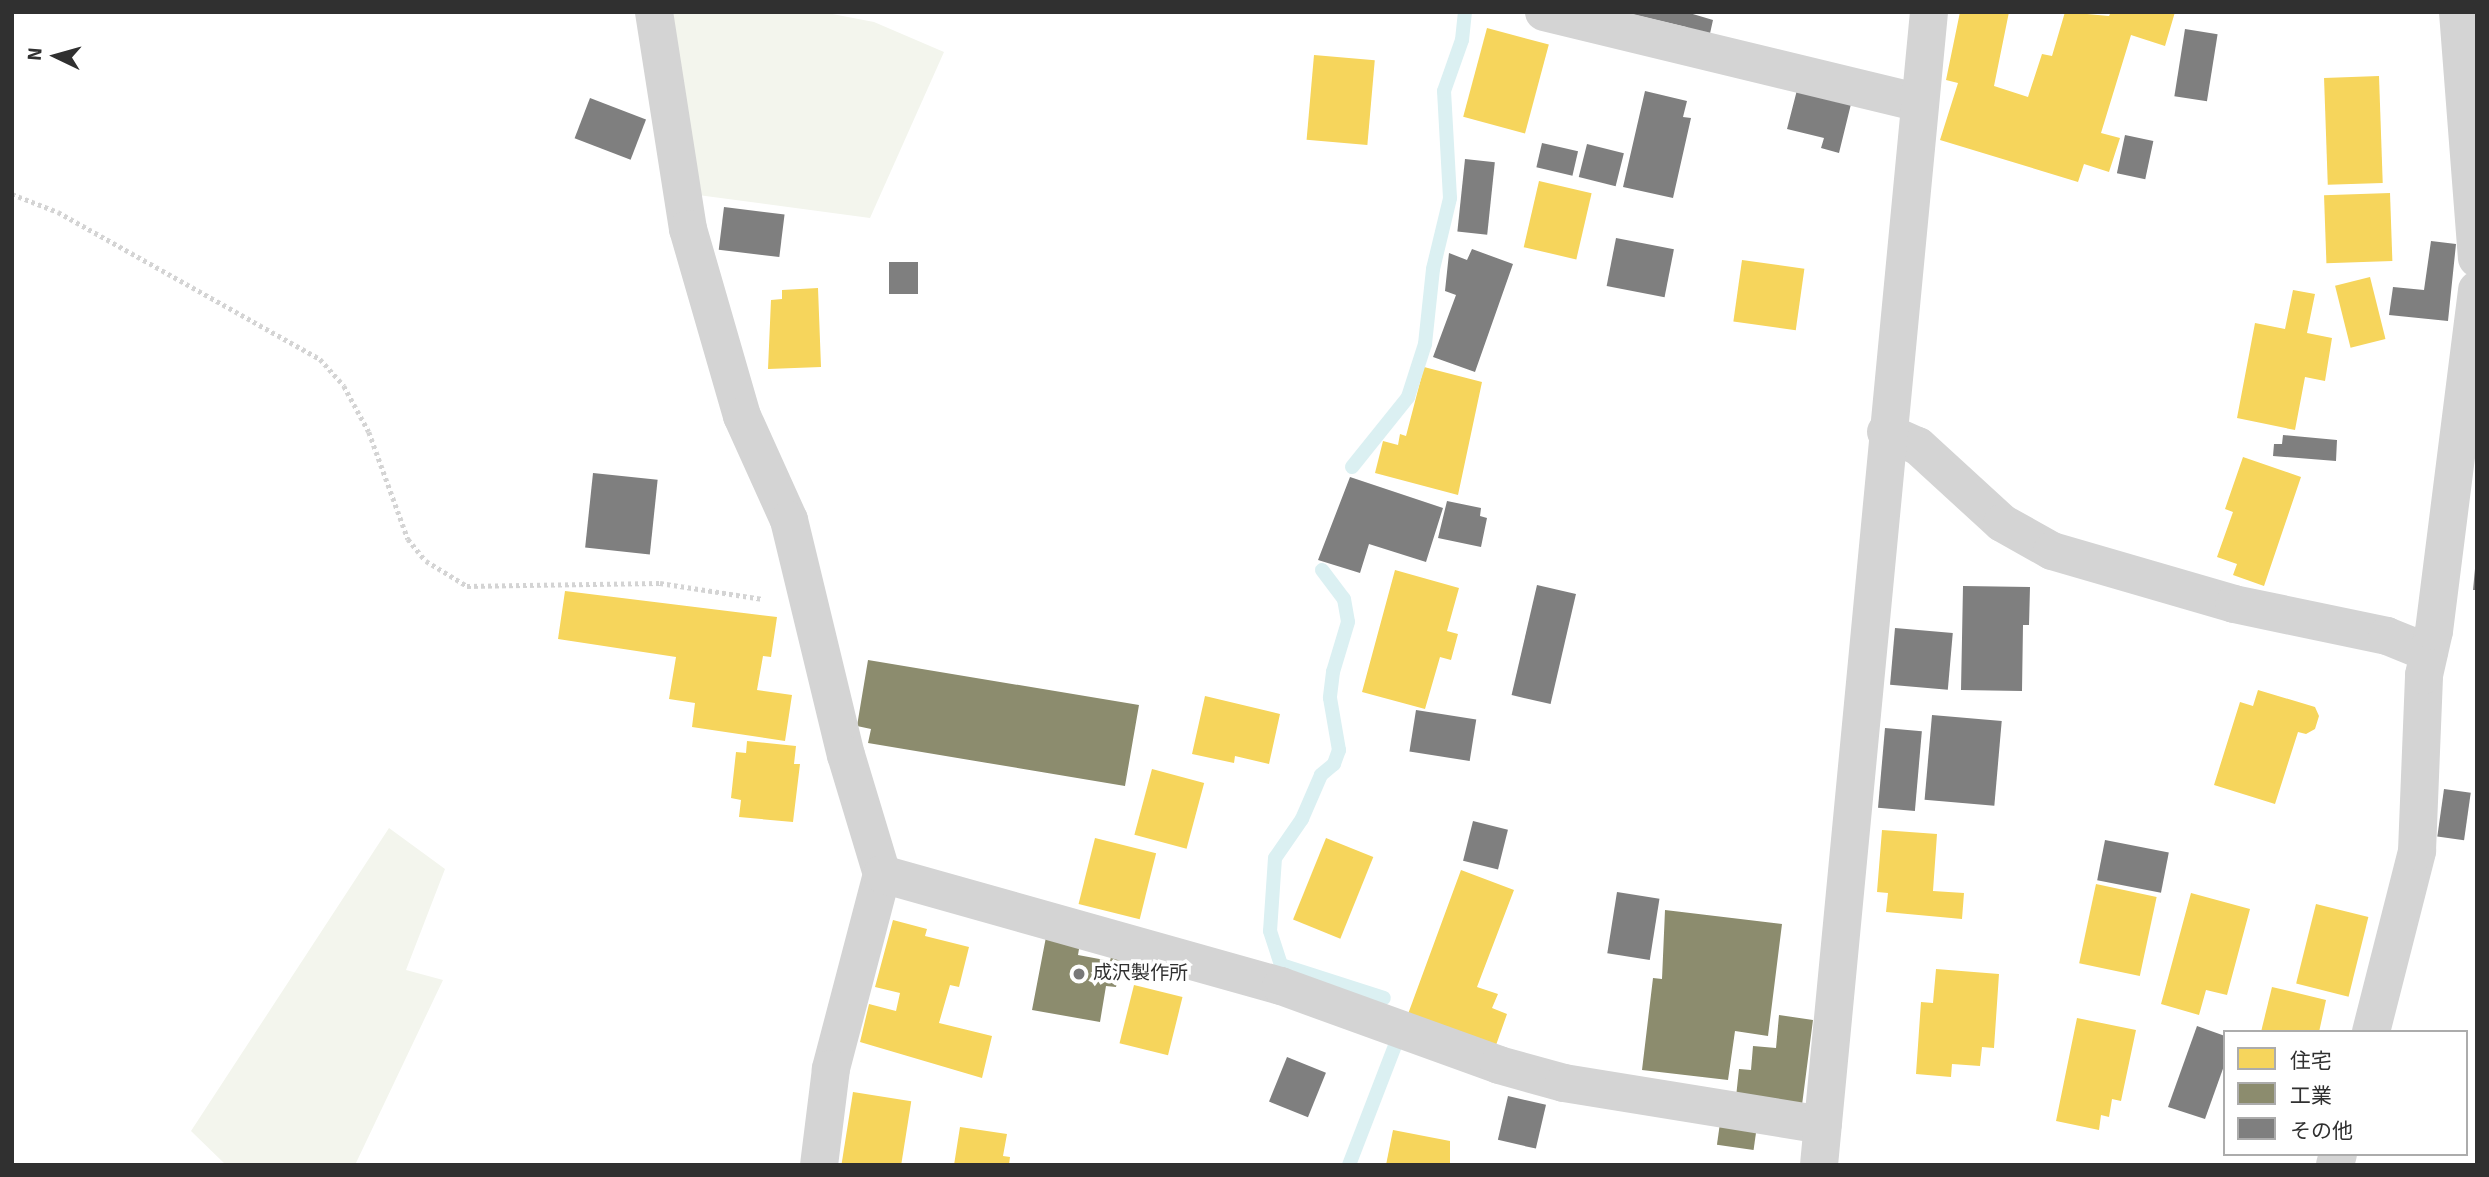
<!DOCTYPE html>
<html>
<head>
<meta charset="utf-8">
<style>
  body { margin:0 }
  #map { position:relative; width:2489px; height:1177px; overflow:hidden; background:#fff; font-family:Signika,"Noto Sans JP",sans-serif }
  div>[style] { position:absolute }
  .green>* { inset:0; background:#f3f5ed }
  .homes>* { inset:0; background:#f6d55c; transform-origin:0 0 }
  .industry>* { inset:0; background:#8c8c6e; transform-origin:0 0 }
  .stream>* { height:14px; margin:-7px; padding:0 7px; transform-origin:7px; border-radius:7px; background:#dbf0f2 }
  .building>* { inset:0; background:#7f7f7f; transform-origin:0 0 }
  .path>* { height:4.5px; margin-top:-2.25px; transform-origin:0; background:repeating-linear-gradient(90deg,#d4d4d4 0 3.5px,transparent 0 7px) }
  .minor>* { height:38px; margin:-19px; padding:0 19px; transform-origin:19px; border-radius:19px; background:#d4d4d4 }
  .dots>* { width:19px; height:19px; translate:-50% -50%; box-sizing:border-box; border:4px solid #fff; border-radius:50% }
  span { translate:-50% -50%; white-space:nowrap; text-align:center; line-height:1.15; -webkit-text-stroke:7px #fff; paint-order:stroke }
  .poi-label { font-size:19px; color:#303030 }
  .left { translate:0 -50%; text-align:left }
  .frame { position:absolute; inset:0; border:14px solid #303030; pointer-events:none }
  .legend { position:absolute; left:2223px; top:1030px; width:245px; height:126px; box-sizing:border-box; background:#fff; border:2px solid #acacac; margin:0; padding:9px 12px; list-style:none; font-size:21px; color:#303030 }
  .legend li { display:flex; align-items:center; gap:14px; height:35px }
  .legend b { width:35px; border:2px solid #acacac }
  .north { position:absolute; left:21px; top:21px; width:70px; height:70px; -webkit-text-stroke:5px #fff; paint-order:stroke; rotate:275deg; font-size:19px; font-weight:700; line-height:28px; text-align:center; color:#303030 }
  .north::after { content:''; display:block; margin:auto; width:24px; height:32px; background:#303030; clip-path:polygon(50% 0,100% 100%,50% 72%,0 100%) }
</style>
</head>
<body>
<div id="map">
  <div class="green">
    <div style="clip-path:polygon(669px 12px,822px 12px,874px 22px,944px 52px,870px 218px,698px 195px)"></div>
    <div style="clip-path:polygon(389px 828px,445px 869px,406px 970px,443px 980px,355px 1165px,226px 1165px,191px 1131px)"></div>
  </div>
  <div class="homes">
    <div style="clip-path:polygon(1960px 12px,2009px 12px,1994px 86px,2028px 97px,2042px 54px,2052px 56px,2065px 12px,2109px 16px,2111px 12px,2175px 12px,2165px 46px,2131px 35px,2101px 133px,2120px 138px,2109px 172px,2084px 164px,2078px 182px,1940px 140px,1958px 83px,1946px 80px)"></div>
    <div style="left:1487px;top:28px;width:64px;height:92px;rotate:15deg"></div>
    <div style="left:1314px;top:55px;width:61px;height:85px;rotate:5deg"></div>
    <div style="left:2379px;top:76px;width:107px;height:55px;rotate:88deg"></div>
    <div style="left:1539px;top:181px;width:54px;height:68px;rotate:13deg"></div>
    <div style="left:2390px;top:193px;width:68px;height:66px;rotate:88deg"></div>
    <div style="left:1742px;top:260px;width:63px;height:62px;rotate:8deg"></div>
    <div style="left:2370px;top:277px;width:64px;height:36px;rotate:76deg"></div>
    <div style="clip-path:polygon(818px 288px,821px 367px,768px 369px,771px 300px,782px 299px,782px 290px)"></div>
    <div style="clip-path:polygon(2293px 290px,2315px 294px,2307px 333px,2332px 338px,2325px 381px,2305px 377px,2295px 430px,2237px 418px,2255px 323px,2285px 329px)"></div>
    <div style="clip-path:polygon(1424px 367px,1482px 382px,1458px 495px,1375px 473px,1383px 441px,1398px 445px,1400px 434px,1406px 436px)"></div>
    <div style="clip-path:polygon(2243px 457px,2301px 477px,2264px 586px,2233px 575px,2237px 564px,2217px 557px,2233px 512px,2225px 509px)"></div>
    <div style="clip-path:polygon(1395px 570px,1459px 588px,1447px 631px,1458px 634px,1451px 660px,1440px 657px,1425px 709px,1362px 692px)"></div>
    <div style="clip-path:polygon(565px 591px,777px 617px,771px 657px,763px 656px,757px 690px,792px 695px,785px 741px,692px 727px,695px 703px,669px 699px,676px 657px,558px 639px)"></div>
    <div style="clip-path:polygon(2258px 690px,2315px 707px,2319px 716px,2315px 729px,2306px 734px,2298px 732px,2275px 804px,2214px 785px,2240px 702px,2253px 706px)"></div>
    <div style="clip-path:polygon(1205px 696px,1280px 714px,1269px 764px,1235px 756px,1234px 763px,1192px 754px)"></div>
    <div style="clip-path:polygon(747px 741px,796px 746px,794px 764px,800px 764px,793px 822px,739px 817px,741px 800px,731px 798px,736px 752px,746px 753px)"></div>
    <div style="left:1152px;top:769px;width:54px;height:68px;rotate:15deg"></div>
    <div style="clip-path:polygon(1882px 830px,1937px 834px,1933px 891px,1964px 893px,1962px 919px,1886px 912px,1888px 893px,1877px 892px)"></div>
    <div style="left:1095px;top:838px;width:63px;height:68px;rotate:14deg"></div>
    <div style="left:1326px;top:838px;width:51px;height:88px;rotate:22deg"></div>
    <div style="clip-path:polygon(1461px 870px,1514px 890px,1477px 987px,1498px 994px,1492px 1008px,1507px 1014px,1495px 1048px,1408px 1014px)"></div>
    <div style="left:2096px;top:884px;width:62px;height:81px;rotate:12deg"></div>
    <div style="clip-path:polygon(2191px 893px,2250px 909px,2227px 995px,2206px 990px,2199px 1015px,2161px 1004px)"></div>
    <div style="left:2316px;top:904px;width:54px;height:82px;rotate:14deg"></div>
    <div style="clip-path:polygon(893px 920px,927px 929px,925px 936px,969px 947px,959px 987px,950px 985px,939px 1023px,992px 1036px,982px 1078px,860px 1042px,869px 1004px,896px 1011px,900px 993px,875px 987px)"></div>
    <div style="clip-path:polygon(1936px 969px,1999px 974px,1994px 1048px,1982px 1047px,1980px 1066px,1952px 1064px,1951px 1077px,1916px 1074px,1921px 1002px,1933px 1003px)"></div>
    <div style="left:1134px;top:985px;width:50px;height:60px;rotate:14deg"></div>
    <div style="clip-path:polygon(2272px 987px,2326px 1000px,2319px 1032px,2261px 1032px)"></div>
    <div style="clip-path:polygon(2077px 1018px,2136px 1030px,2121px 1101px,2112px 1099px,2109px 1117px,2101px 1115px,2099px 1130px,2056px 1121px)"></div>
    <div style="left:853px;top:1092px;width:59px;height:74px;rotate:9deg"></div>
    <div style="clip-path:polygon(960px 1127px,1007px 1134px,1003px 1156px,1010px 1157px,1009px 1165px,954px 1165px)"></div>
    <div style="clip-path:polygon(1393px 1130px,1450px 1141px,1450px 1165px,1386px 1165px)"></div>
  </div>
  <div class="industry">
    <div style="clip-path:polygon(868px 660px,1139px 705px,1125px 786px,868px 743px,871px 729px,857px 726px)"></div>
    <div style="clip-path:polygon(1665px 910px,1782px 924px,1768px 1036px,1735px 1031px,1728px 1080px,1642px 1070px,1653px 978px,1662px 979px)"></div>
    <div style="clip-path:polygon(1046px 937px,1080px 943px,1078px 955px,1110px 961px,1111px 957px,1121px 958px,1116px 987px,1106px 986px,1100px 1022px,1032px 1010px)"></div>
    <div style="clip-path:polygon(1779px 1015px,1813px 1020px,1802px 1105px,1736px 1097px,1739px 1069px,1751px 1070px,1753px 1046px,1776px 1048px)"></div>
    <div style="left:1720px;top:1123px;width:37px;height:22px;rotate:8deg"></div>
  </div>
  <div class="stream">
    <div style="left:1352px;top:467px;width:90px;rotate:-51.3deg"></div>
    <div style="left:1408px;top:397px;width:56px;rotate:-72.2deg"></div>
    <div style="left:1425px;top:344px;width:75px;rotate:-83.9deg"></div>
    <div style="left:1433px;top:269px;width:73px;rotate:-76.5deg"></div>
    <div style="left:1450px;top:198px;width:107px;rotate:-93.2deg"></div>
    <div style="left:1444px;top:91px;width:54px;rotate:-70.6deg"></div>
    <div style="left:1462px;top:40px;width:28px;rotate:-84deg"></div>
    <div style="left:1322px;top:570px;width:36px;rotate:53deg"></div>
    <div style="left:1344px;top:599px;width:23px;rotate:80deg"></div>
    <div style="left:1348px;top:622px;width:52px;rotate:106.7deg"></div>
    <div style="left:1333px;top:672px;width:26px;rotate:97deg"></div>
    <div style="left:1330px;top:698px;width:53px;rotate:80.2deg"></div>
    <div style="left:1339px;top:750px;width:15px;rotate:110deg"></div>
    <div style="left:1334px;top:764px;width:17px;rotate:140deg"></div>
    <div style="left:1321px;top:775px;width:48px;rotate:113.4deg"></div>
    <div style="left:1302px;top:819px;width:47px;rotate:124.7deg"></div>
    <div style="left:1275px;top:858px;width:73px;rotate:93.9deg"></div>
    <div style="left:1270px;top:931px;width:36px;rotate:72deg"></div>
    <div style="left:1281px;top:965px;width:108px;rotate:17.8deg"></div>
    <div style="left:1349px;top:1165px;width:128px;rotate:-68.9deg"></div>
  </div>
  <div class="building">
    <div style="clip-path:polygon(1623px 12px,1686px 12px,1713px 20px,1709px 38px,1686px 27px)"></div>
    <div style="left:2185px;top:29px;width:33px;height:68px;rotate:9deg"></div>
    <div style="clip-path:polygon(1797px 90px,1851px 104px,1839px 153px,1821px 148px,1824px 138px,1787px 129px)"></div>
    <div style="clip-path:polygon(1645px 91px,1687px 101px,1683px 117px,1691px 118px,1673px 198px,1623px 187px)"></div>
    <div style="left:590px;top:98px;width:60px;height:43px;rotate:21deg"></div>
    <div style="left:2125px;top:135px;width:29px;height:39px;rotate:12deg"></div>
    <div style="left:1542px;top:143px;width:37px;height:25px;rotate:13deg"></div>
    <div style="left:1587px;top:144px;width:38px;height:34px;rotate:14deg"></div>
    <div style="left:1465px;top:159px;width:30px;height:73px;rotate:6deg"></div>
    <div style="left:724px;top:207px;width:61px;height:43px;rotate:7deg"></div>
    <div style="left:1616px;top:238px;width:59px;height:49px;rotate:11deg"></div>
    <div style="clip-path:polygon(2431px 241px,2456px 244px,2448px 321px,2389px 315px,2393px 287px,2424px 290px)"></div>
    <div style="clip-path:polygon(1472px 249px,1513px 264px,1475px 372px,1433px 357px,1456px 295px,1445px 291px,1449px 253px,1467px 260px)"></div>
    <div style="left:918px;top:262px;width:32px;height:29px;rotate:90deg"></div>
    <div style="clip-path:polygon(2283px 435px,2337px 440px,2336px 461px,2273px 456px,2274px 444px,2282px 444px)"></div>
    <div style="left:593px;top:473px;width:65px;height:75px;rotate:6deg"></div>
    <div style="clip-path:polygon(1350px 477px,1443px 508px,1426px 562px,1369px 544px,1360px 573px,1318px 560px)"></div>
    <div style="clip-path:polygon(1447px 501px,1481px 508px,1480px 516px,1487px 518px,1481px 547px,1438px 538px)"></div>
    <div style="clip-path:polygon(2475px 569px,2477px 569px,2477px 590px,2473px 590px)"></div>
    <div style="left:1537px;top:585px;width:40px;height:113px;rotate:13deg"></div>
    <div style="clip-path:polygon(1963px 586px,2030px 587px,2029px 625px,2023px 625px,2022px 691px,1961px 690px)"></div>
    <div style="left:1895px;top:628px;width:58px;height:57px;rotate:5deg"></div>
    <div style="left:1416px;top:710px;width:61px;height:42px;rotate:9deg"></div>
    <div style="left:1932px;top:715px;width:70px;height:85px;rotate:5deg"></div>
    <div style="left:1885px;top:728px;width:37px;height:80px;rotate:5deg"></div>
    <div style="left:2444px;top:789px;width:27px;height:48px;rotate:8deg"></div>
    <div style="left:1473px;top:821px;width:36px;height:41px;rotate:14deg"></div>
    <div style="left:2105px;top:840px;width:65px;height:41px;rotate:11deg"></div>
    <div style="left:1617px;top:892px;width:43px;height:62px;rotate:9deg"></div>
    <div style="clip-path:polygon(2197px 1026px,2225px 1036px,2225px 1063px,2205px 1119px,2168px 1107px)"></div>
    <div style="left:1287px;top:1057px;width:42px;height:48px;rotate:22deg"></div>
    <div style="left:1508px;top:1096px;width:39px;height:45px;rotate:13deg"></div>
  </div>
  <div class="path">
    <div style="left:12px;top:194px;width:49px;rotate:21.4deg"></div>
    <div style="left:58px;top:212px;width:300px;rotate:29.3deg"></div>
    <div style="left:320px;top:359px;width:36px;rotate:48deg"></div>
    <div style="left:344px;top:386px;width:52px;rotate:61.5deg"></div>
    <div style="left:369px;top:432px;width:114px;rotate:70deg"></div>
    <div style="left:408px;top:539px;width:28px;rotate:51deg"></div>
    <div style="left:426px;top:561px;width:48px;rotate:31.4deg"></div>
    <div style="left:467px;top:586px;width:193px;rotate:-0.9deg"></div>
    <div style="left:660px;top:583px;width:104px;rotate:8.8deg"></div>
  </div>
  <div class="minor">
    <div style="left:654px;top:12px;width:220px;rotate:81.1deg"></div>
    <div style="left:688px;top:229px;width:195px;rotate:73.9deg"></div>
    <div style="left:742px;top:416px;width:114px;rotate:65.7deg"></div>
    <div style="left:789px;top:520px;width:242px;rotate:76.4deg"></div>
    <div style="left:846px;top:755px;width:124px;rotate:73.2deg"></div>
    <div style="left:882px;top:874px;width:202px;rotate:104.7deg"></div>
    <div style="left:831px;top:1069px;width:97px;rotate:97.1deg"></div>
    <div style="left:1544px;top:12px;width:386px;rotate:13.6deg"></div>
    <div style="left:2458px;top:12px;width:247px;rotate:85.6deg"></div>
    <div style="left:1886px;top:432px;width:35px;rotate:24deg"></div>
    <div style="left:1918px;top:446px;width:114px;rotate:42.5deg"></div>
    <div style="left:2002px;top:523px;width:57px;rotate:29.2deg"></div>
    <div style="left:2052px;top:551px;width:190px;rotate:16.2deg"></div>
    <div style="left:2234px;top:604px;width:156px;rotate:11.8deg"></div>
    <div style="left:2387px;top:636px;width:45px;rotate:22deg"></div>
    <div style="left:882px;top:874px;width:414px;rotate:15.7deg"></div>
    <div style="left:1281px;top:986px;width:232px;rotate:19.9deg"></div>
    <div style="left:1499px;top:1065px;width:67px;rotate:15.5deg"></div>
    <div style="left:1564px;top:1083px;width:262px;rotate:9.2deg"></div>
    <div style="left:2371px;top:1032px;width:187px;rotate:-75.7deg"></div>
    <div style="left:2417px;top:851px;width:176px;rotate:-87.7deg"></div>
    <div style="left:2424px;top:675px;width:45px;rotate:-77.2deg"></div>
    <div style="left:2434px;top:631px;width:344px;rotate:-82.8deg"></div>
    <div style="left:1819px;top:1165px;width:1158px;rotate:-84.55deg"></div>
    <div style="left:2335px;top:1165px;width:11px;rotate:-75deg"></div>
  </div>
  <div class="dots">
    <div style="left:1079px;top:974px;background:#787878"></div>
  </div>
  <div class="poi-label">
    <span class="left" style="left:1093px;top:974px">成沢製作所</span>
  </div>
  <div class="frame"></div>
  <ul class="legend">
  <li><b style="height:19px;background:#f6d55c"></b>住宅</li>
  <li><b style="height:19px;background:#8c8c6e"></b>工業</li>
  <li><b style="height:19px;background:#7f7f7f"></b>その他</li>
  </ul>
  <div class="north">N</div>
</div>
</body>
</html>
